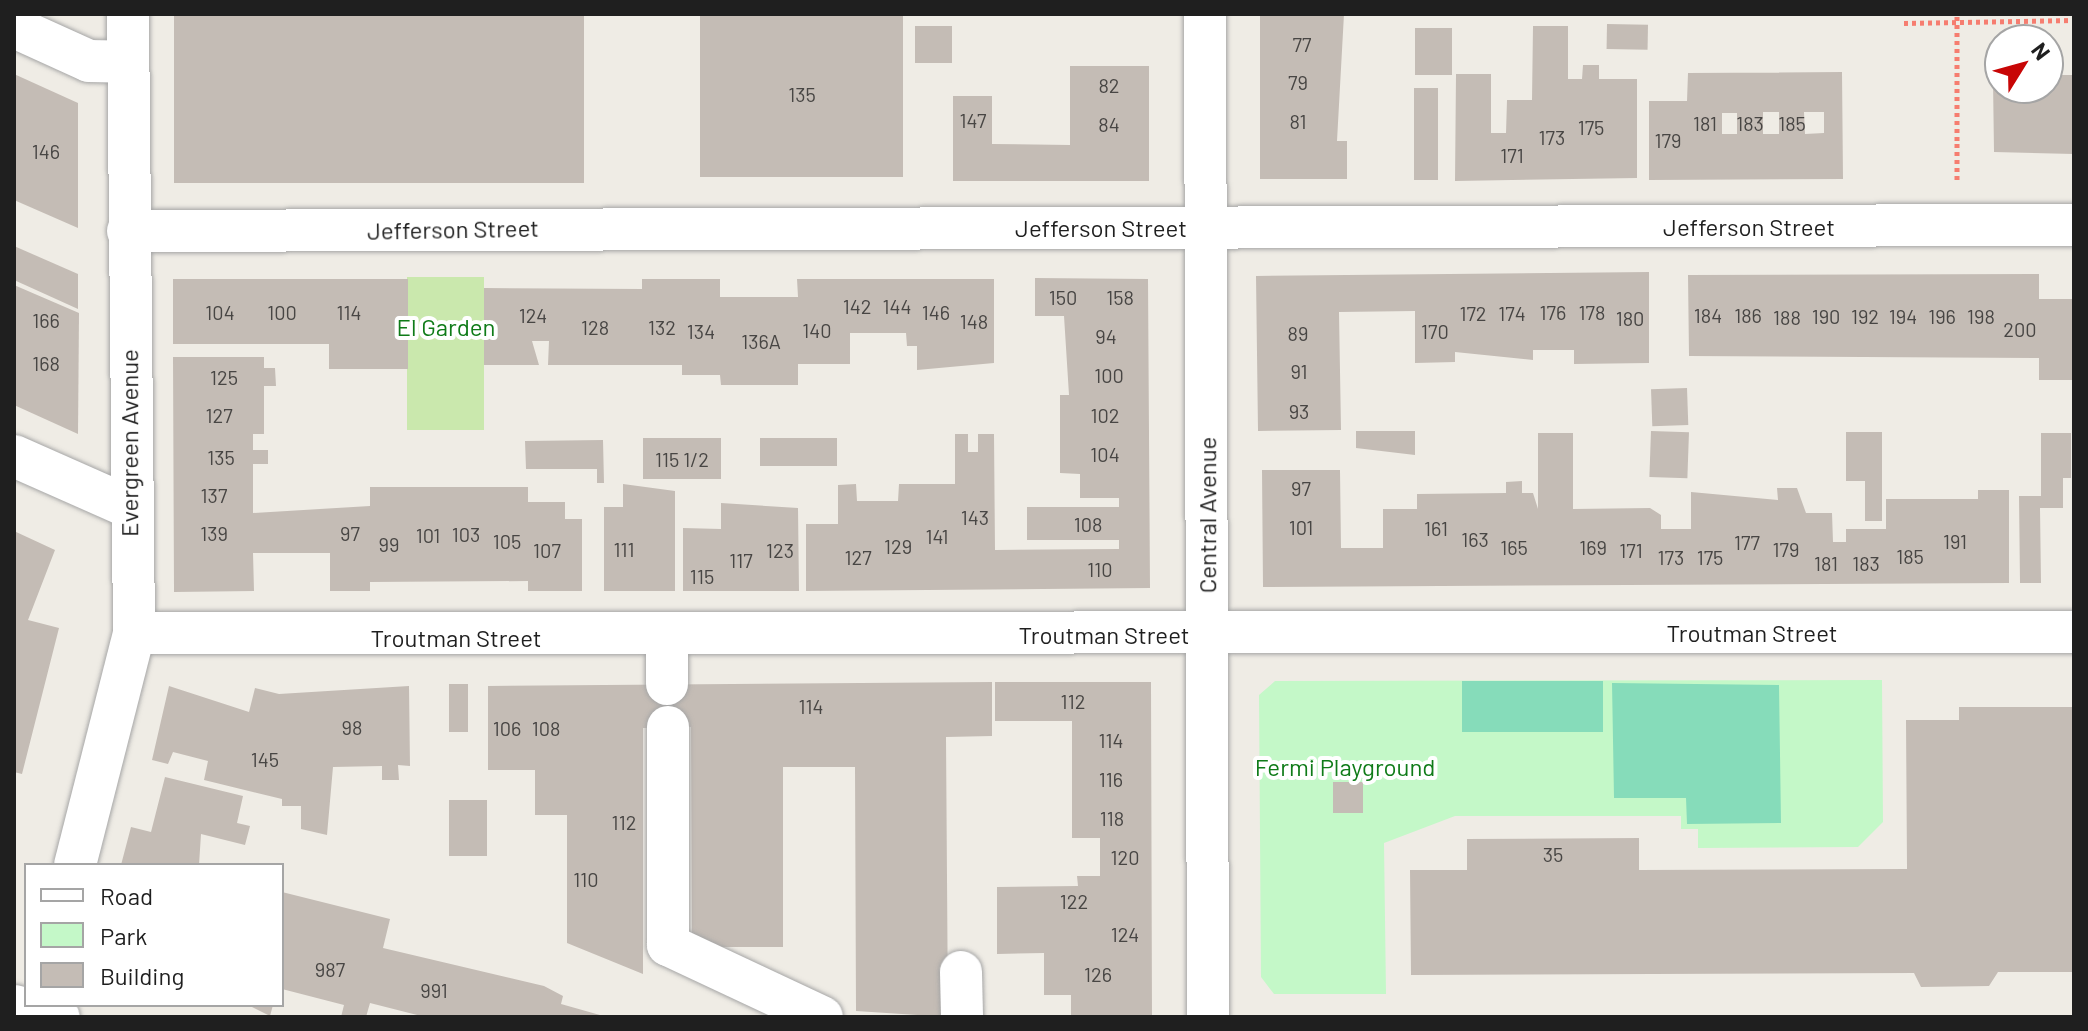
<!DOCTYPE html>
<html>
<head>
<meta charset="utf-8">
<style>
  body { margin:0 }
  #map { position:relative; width:2088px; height:1031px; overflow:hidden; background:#efece5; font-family:Barlow,sans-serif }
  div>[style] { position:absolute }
  .grass>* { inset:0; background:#cae8ad; transform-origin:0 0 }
  .park>* { inset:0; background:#c4f8c8 }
  .pitch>* { inset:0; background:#86dcba; transform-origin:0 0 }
  .building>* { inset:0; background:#c4bcb5; transform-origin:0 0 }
  .path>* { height:5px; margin-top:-2.5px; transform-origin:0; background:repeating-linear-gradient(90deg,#f67d70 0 4px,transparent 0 8px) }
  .roads { filter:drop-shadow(0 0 2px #a6a6a6) drop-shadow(0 0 2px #a6a6a6) }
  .minor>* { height:42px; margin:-21px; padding:0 21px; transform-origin:21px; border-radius:21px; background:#fff }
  span { translate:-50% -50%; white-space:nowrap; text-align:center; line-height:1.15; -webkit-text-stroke:8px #fff; paint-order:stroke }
  .number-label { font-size:20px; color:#484644 }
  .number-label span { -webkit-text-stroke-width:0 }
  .street-label { font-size:24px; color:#1f1f1f }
  .park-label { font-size:24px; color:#0f7b18 }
  .frame { position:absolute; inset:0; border:16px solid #1f1f1f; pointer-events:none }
  .legend { position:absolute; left:24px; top:863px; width:260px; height:144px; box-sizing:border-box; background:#fff; border:2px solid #a5a5a5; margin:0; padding:10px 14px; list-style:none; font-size:24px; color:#1f1f1f }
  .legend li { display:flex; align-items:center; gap:16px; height:40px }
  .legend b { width:40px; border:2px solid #a5a5a5 }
  .north { position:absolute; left:1984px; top:24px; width:80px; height:80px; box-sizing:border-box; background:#fff; border:2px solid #a5a5a5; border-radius:50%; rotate:53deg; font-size:22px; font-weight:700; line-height:32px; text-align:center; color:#1f1f1f }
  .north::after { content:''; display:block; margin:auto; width:28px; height:36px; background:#c80606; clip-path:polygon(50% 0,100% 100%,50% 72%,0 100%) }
</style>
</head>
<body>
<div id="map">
  <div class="grass">
    <div style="left:407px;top:277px;width:77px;height:153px"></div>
  </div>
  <div class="park">
    <div style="clip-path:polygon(1882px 680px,1883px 822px,1858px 847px,1698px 848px,1698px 829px,1681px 829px,1681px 816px,1455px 816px,1384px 843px,1386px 994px,1274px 994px,1261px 977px,1259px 695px,1275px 681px)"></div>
  </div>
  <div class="pitch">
    <div style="left:1603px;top:681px;width:51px;height:141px;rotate:90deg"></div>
    <div style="clip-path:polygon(1612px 683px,1779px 685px,1781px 823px,1687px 824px,1686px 798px,1614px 798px)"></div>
  </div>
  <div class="building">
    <div style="left:174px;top:14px;width:410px;height:169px"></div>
    <div style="left:700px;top:14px;width:203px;height:163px"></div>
    <div style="clip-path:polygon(1260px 14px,1344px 14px,1337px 141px,1347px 141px,1347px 179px,1260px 179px)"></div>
    <div style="left:1607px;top:24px;width:41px;height:25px;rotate:1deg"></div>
    <div style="left:915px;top:26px;width:37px;height:37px"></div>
    <div style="clip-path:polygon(1533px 26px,1568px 26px,1568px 79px,1582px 79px,1583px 65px,1599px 65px,1599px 79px,1637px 79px,1637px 178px,1455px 181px,1456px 74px,1491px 74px,1491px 133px,1506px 133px,1507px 100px,1532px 100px)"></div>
    <div style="left:1452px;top:28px;width:47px;height:37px;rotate:90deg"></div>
    <div style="clip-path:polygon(1070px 66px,1149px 66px,1149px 181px,953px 181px,953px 96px,992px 96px,992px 144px,1070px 145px)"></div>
    <div style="clip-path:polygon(evenodd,1842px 72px,1843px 179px,1649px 180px,1649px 101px,1687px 101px,1688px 73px,1842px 72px,1763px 112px,1779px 112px,1779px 134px,1763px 134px,1763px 112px,1842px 72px,1804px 112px,1824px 112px,1824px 133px,1805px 134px,1804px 112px,1842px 72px,1722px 113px,1737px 113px,1737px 134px,1722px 134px,1722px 113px)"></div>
    <div style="clip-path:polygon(14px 74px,78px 103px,78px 228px,14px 200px)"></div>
    <div style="clip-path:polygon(2048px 75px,2074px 75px,2074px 154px,1994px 152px,1993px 80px,2000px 88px,2048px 88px)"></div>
    <div style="left:1414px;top:88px;width:24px;height:92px"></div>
    <div style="clip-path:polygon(14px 246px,78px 274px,78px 309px,14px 280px)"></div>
    <div style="clip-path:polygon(1649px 272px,1649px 363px,1574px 364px,1574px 350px,1533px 350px,1533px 360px,1455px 352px,1455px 362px,1415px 363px,1415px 311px,1339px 312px,1341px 430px,1258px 431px,1256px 276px)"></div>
    <div style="clip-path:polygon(2039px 274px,2039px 299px,2074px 299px,2074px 380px,2039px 380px,2039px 358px,1689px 356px,1688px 275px)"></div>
    <div style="clip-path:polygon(1035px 278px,1148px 279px,1150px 588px,806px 591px,806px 524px,838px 524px,838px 485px,856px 484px,857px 501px,898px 501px,899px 484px,955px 484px,955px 434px,968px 434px,968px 452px,978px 452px,978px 434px,994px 434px,995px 550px,1119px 549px,1119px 540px,1027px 540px,1027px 507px,1119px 507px,1119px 498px,1080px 498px,1080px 474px,1060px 473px,1060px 395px,1069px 395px,1064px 316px,1035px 316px)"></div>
    <div style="clip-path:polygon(173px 279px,408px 279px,408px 369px,329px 369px,329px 344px,173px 344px)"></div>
    <div style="clip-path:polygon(642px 279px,720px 279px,720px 297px,798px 297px,797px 279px,994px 279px,994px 363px,917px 370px,917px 346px,907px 346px,906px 333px,850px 333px,850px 364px,798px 364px,798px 385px,721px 385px,720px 375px,682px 375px,682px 365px,548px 365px,549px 341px,532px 341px,539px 365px,484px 365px,484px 288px,642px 289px)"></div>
    <div style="clip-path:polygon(14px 285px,79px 313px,78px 434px,14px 405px)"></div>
    <div style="clip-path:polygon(173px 357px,264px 357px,264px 368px,275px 368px,276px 386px,264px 386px,264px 434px,253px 434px,253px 450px,268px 450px,268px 464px,253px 464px,253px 513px,370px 506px,370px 487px,528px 487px,528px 502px,565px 502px,565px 519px,582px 519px,582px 591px,528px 591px,528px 581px,370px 582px,370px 591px,330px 591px,330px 553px,253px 553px,254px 591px,174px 592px)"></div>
    <div style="left:1687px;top:388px;width:37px;height:36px;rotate:88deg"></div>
    <div style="clip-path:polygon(1356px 431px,1415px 431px,1415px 455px,1356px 448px)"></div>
    <div style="left:1651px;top:431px;width:38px;height:46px;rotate:2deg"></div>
    <div style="clip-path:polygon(1846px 432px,1882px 432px,1882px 521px,1865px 521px,1865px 481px,1846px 481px)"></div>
    <div style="clip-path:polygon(1538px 433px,1573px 433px,1573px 509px,1650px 508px,1661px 515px,1661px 529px,1691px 529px,1691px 492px,1778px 500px,1777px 488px,1797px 488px,1806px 513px,1832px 513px,1833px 542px,1846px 542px,1846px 529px,1886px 529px,1886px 499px,1978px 499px,1978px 490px,2009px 490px,2009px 583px,1263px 587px,1262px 470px,1340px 470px,1341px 548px,1383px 548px,1383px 509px,1417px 509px,1417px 494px,1506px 493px,1506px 482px,1522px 481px,1522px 493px,1533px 493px,1538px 509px)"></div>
    <div style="clip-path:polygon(2041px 433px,2071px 433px,2071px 478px,2063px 478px,2063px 508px,2040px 508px,2041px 583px,2020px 583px,2019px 496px,2041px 496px)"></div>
    <div style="left:643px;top:438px;width:78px;height:41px"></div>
    <div style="left:760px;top:438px;width:77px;height:28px"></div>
    <div style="clip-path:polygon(603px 440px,604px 483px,597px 483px,597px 469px,526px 469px,525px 441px)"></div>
    <div style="clip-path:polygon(623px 484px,675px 491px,675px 591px,604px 591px,604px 507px,623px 507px)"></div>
    <div style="clip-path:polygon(721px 503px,798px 508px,799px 591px,683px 591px,683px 528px,721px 529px)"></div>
    <div style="clip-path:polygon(14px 531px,55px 550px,28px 620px,59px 628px,22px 774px,14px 772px)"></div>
    <div style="clip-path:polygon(992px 682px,992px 736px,946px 737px,948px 1017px,856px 1011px,855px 767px,783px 767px,783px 947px,692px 947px,691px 727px,643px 728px,643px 974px,567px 943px,567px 815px,535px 815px,535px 770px,488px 770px,488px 686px)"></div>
    <div style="clip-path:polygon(995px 682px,1151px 682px,1152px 1017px,1071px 1017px,1071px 995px,1044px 995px,1044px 953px,997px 954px,997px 887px,1078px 886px,1077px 876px,1100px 876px,1100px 838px,1072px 838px,1072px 721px,995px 721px)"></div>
    <div style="left:449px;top:684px;width:19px;height:48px"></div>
    <div style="clip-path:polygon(169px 686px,249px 712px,255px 688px,279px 694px,409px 686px,410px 766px,398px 765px,399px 780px,382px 780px,382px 766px,333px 767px,327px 835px,301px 829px,301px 806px,282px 806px,282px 799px,204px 780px,208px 761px,173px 752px,168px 764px,152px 760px)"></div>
    <div style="clip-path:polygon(1959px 707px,2074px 707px,2074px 972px,1998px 972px,1989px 986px,1921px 987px,1914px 973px,1411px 975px,1410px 870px,1467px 870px,1467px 839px,1639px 838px,1639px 870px,1907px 869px,1906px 720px,1959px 720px)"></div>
    <div style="clip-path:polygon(165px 777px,243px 796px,237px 823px,250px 826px,245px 845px,201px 834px,199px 865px,121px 865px,131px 827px,151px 832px)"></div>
    <div style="left:1333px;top:782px;width:30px;height:31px"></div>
    <div style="left:449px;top:800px;width:38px;height:56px"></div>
    <div style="clip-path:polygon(282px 892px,390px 919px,383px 948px,544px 986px,563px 996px,561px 1004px,607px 1017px,425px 1017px,370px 1003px,366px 1017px,341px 1017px,344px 1005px,282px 989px)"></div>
    <div style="clip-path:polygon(248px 1005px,273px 1005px,270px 1016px)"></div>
  </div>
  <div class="path">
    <div style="left:1904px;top:23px;width:170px;rotate:-1deg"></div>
    <div style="left:1957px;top:180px;width:166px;rotate:-90deg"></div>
  </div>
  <div class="roads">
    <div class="minor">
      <div style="left:1205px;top:14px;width:1003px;rotate:89.83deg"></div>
      <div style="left:14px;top:27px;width:82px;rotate:24.4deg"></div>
      <div style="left:89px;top:61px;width:39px;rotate:1deg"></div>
      <div style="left:128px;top:231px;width:1946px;rotate:-0.18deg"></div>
      <div style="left:14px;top:456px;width:126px;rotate:23.9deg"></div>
      <div style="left:134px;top:633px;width:1940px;rotate:-0.03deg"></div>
      <div style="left:667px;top:684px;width:46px;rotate:-90deg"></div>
      <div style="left:668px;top:727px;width:218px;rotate:90deg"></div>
      <div style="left:668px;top:945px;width:170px;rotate:25.1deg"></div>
      <div style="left:75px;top:865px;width:239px;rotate:-75.7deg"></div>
      <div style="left:134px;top:633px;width:619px;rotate:-90.56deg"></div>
      <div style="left:961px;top:972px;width:45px;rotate:88.7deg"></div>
      <div style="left:14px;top:1006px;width:46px;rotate:13.7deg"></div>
    </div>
  </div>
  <div class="number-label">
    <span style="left:1302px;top:44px">77</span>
    <span style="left:1298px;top:82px">79</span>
    <span style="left:1109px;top:85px">82</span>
    <span style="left:802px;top:94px">135</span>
    <span style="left:973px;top:120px">147</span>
    <span style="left:1298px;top:121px">81</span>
    <span style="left:1705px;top:123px">181</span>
    <span style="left:1750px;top:123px">183</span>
    <span style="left:1792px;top:123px">185</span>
    <span style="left:1109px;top:124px">84</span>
    <span style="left:1591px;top:127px">175</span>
    <span style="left:1552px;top:137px">173</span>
    <span style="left:1668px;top:140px">179</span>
    <span style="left:46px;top:151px">146</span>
    <span style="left:1512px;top:155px">171</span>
    <span style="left:1063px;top:297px">150</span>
    <span style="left:1120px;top:297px">158</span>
    <span style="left:857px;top:306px">142</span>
    <span style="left:897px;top:306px">144</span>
    <span style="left:220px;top:312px">104</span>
    <span style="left:282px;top:312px">100</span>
    <span style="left:349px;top:312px">114</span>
    <span style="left:936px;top:312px">146</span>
    <span style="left:1553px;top:312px">176</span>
    <span style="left:1592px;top:312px">178</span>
    <span style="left:1473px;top:313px">172</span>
    <span style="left:1512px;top:313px">174</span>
    <span style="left:533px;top:315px">124</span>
    <span style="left:1708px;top:315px">184</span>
    <span style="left:1748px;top:315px">186</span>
    <span style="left:1826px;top:316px">190</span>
    <span style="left:1865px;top:316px">192</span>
    <span style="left:1903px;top:316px">194</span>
    <span style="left:1942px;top:316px">196</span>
    <span style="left:1981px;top:316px">198</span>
    <span style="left:1787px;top:317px">188</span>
    <span style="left:1630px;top:318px">180</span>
    <span style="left:46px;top:320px">166</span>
    <span style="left:974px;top:321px">148</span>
    <span style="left:595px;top:327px">128</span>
    <span style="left:662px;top:327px">132</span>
    <span style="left:2020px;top:329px">200</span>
    <span style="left:817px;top:330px">140</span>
    <span style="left:701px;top:331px">134</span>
    <span style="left:1435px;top:331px">170</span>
    <span style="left:1298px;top:333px">89</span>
    <span style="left:1106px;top:336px">94</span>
    <span style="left:761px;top:341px">136A</span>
    <span style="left:46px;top:363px">168</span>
    <span style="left:1299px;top:371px">91</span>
    <span style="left:1109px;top:375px">100</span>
    <span style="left:224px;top:377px">125</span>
    <span style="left:1299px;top:411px">93</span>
    <span style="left:219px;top:415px">127</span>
    <span style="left:1105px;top:415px">102</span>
    <span style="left:1105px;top:454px">104</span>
    <span style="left:221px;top:457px">135</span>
    <span style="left:682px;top:459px">115 1/2</span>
    <span style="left:1301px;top:488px">97</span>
    <span style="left:214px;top:495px">137</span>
    <span style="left:975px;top:517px">143</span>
    <span style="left:1088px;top:524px">108</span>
    <span style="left:1301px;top:527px">101</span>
    <span style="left:1436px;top:528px">161</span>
    <span style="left:214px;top:533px">139</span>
    <span style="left:350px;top:533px">97</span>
    <span style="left:466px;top:534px">103</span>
    <span style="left:428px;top:535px">101</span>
    <span style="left:937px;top:536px">141</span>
    <span style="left:1475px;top:539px">163</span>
    <span style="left:507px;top:541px">105</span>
    <span style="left:1955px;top:541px">191</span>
    <span style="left:1747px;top:542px">177</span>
    <span style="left:389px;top:544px">99</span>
    <span style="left:898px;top:546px">129</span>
    <span style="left:1514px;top:547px">165</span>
    <span style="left:1593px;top:547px">169</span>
    <span style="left:624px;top:549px">111</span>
    <span style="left:1786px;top:549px">179</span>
    <span style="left:547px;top:550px">107</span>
    <span style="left:780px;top:550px">123</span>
    <span style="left:1631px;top:550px">171</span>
    <span style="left:1910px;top:556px">185</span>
    <span style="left:858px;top:557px">127</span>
    <span style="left:1671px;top:557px">173</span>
    <span style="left:1710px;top:557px">175</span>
    <span style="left:741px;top:560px">117</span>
    <span style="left:1826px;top:563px">181</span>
    <span style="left:1866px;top:563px">183</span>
    <span style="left:1100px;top:569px">110</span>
    <span style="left:702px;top:576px">115</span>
    <span style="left:1073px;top:701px">112</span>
    <span style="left:811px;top:706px">114</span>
    <span style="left:352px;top:727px">98</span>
    <span style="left:507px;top:728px">106</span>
    <span style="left:546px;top:728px">108</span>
    <span style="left:1111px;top:740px">114</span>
    <span style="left:265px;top:759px">145</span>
    <span style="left:1111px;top:779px">116</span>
    <span style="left:1112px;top:818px">118</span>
    <span style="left:624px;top:822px">112</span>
    <span style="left:1553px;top:854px">35</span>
    <span style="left:1125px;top:857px">120</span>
    <span style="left:586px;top:879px">110</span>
    <span style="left:1074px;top:901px">122</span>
    <span style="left:1125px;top:934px">124</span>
    <span style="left:330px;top:969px">987</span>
    <span style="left:1098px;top:974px">126</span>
    <span style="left:434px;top:990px">991</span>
  </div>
  <div class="street-label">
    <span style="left:1749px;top:227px">Jefferson Street</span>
    <span style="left:1101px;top:228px">Jefferson Street</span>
    <span style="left:453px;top:229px;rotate:-1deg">Jefferson Street</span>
    <span style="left:129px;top:443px;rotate:-90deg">Evergreen Avenue</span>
    <span style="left:1207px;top:515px;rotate:-90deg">Central Avenue</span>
    <span style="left:1752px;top:633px">Troutman Street</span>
    <span style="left:1104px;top:635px">Troutman Street</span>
    <span style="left:456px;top:638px">Troutman Street</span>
  </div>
  <div class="park-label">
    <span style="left:446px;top:327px">El Garden</span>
    <span style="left:1345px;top:767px">Fermi Playground</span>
  </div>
  <div class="frame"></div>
  <ul class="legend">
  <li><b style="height:10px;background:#fff"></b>Road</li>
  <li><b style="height:22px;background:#c4f8c8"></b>Park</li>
  <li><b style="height:22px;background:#c4bcb5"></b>Building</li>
  </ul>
  <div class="north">N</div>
</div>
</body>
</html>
